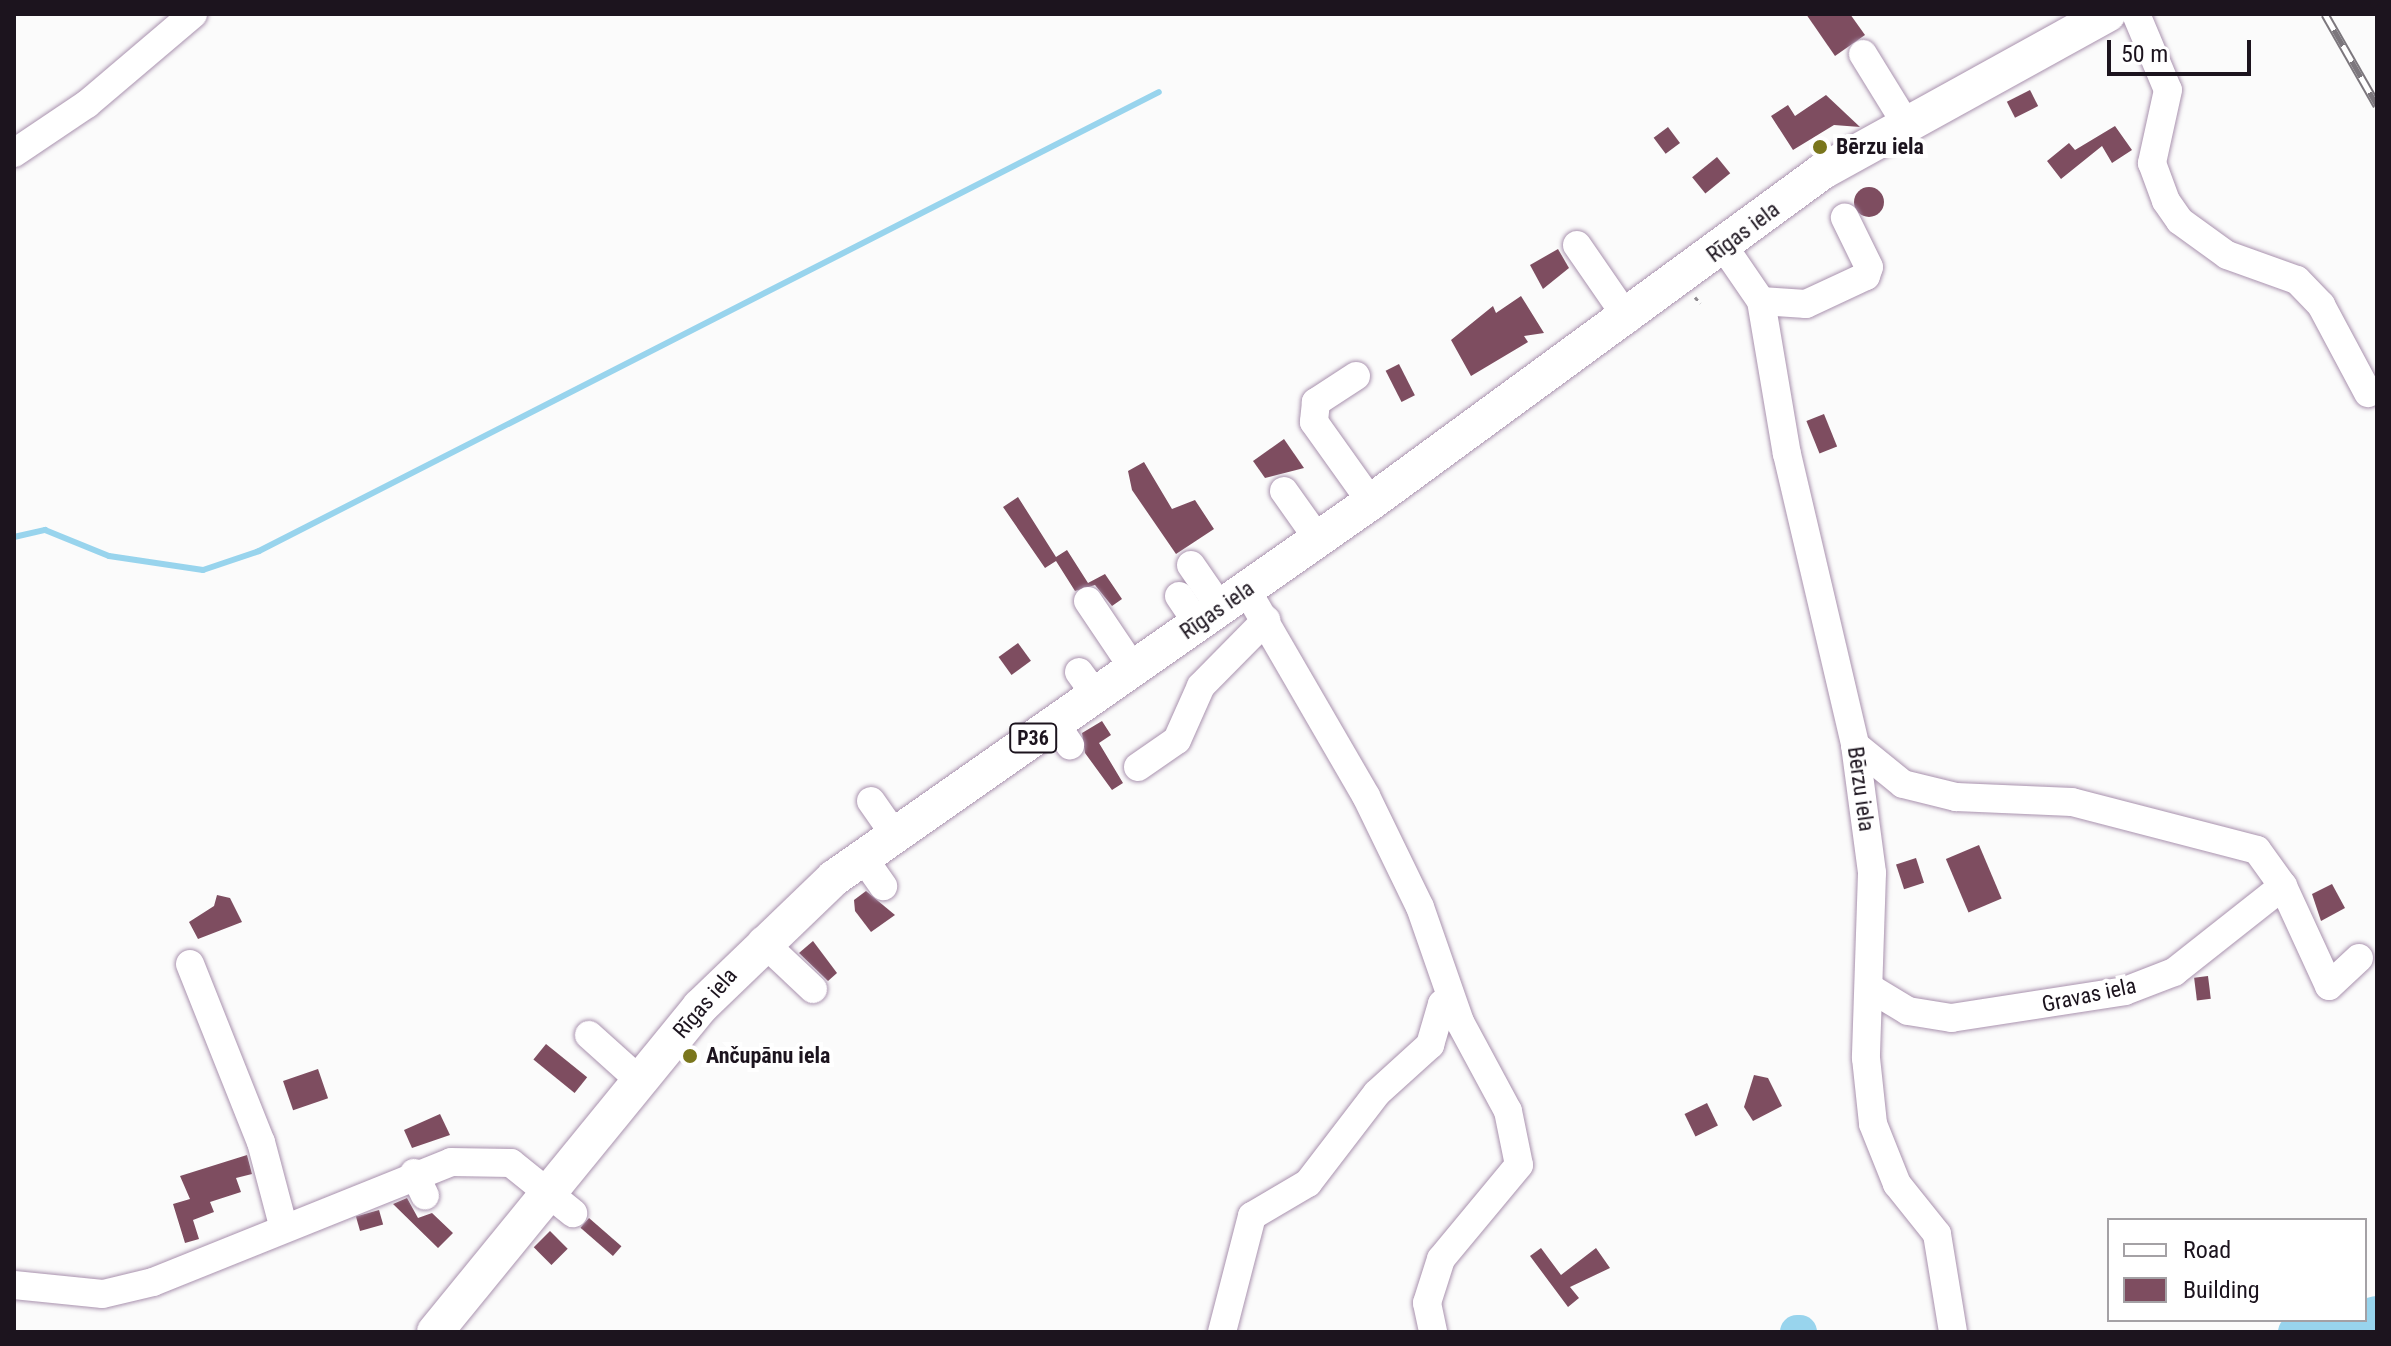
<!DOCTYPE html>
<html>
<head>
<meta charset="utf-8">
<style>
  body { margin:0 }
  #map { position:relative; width:2391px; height:1346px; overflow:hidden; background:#fbfbfb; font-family:"Roboto Condensed",sans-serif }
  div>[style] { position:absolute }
  .stream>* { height:6px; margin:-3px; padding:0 3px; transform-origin:3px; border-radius:3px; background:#98d4ed }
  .river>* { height:34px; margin:-17px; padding:0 17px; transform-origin:17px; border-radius:17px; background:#98d4ed }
  .building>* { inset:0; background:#7e4d60; transform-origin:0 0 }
  .round { border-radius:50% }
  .path>* { height:3px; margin-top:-1.5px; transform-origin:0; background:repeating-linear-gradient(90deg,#8f8b90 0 4px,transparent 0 8px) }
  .roads { filter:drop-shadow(0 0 2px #a992ae) drop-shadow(0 0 2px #a992ae) }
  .minor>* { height:28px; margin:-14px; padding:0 14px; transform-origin:14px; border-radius:14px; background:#fff }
  .major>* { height:36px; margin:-18px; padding:0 18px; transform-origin:18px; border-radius:18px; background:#fff }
  .rail>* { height:9px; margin-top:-4.5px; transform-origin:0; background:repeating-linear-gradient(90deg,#fff 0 18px,#7c777d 0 36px); box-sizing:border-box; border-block:2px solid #7c777d }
  .dots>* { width:22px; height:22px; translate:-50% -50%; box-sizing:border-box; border:4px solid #fff; border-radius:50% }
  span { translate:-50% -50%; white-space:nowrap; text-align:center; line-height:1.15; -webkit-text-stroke:8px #fff; paint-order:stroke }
  .shield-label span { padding:2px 6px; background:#fff; border:2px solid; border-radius:6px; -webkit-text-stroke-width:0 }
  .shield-label { font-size:20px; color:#1c141e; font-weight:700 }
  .poi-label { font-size:22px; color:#1c141e; font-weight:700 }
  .left { translate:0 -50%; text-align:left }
  .street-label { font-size:22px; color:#1c141e }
  .frame { position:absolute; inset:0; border:16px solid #1c141e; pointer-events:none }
  .legend { position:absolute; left:2107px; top:1218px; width:260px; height:104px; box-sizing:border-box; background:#fff; border:2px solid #a4a1a5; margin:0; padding:10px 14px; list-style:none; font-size:24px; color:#1c141e }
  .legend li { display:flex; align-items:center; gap:16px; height:40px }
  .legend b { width:40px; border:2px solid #a4a1a5 }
  .scale { position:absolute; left:2107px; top:40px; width:144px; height:36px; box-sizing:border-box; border:4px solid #1c141e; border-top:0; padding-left:10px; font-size:24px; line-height:28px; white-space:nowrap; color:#1c141e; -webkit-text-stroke:6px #fff; paint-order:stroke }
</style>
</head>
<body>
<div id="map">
  <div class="stream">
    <div style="left:14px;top:537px;width:32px;rotate:-13deg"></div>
    <div style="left:45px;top:530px;width:69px;rotate:22.1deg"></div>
    <div style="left:109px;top:556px;width:95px;rotate:8.5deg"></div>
    <div style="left:203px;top:570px;width:59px;rotate:-18.7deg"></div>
    <div style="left:259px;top:551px;width:1010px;rotate:-27.02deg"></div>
  </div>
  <div class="river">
    <div style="left:2365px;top:1316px;width:12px;rotate:-14deg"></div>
    <div style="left:1797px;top:1332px;width:3px"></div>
    <div style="left:2295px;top:1332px;width:50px;rotate:-13.8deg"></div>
  </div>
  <div class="building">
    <div style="clip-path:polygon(1806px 14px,1850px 14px,1865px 35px,1835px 56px)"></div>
    <div style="left:2030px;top:90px;width:18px;height:26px;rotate:63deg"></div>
    <div style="clip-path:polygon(1826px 95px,1860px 127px,1834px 125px,1793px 150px,1771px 116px,1788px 105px,1795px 116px)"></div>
    <div style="clip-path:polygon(2115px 126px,2132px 150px,2112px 163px,2102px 146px,2061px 179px,2047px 161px,2069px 143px,2075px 150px)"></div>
    <div style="left:1668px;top:127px;width:20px;height:18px;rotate:53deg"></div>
    <div style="left:1717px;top:157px;width:21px;height:32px;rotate:51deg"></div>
    <div class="round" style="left:1854px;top:187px;width:30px;height:30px"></div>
    <div style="clip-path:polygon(1558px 249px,1569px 268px,1543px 289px,1530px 265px)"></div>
    <div style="clip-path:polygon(1521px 296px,1544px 333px,1524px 336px,1528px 342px,1471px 376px,1451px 340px,1493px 306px,1496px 313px)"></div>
    <div style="left:1399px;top:364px;width:35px;height:15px;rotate:63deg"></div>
    <div style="left:1824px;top:414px;width:35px;height:19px;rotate:68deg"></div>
    <div style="clip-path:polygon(1284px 439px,1304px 468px,1265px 478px,1253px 461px)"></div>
    <div style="clip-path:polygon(1144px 462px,1172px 509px,1195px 500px,1214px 529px,1176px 554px,1132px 490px,1128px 471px)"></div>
    <div style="clip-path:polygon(1018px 497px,1056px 557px,1067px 550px,1088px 583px,1105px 574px,1122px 599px,1112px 606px,1095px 585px,1075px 591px,1056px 561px,1045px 568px,1003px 507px)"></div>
    <div style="left:1018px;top:643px;width:22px;height:24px;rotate:54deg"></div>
    <div style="clip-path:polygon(1102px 721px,1111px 735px,1099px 743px,1123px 783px,1112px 790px,1085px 753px,1082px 733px)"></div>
    <div style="left:1979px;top:845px;width:58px;height:36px;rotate:67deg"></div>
    <div style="left:1916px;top:858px;width:26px;height:21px;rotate:72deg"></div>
    <div style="clip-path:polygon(2332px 884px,2345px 908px,2321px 921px,2312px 894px)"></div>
    <div style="clip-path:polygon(866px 891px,895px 915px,871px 932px,855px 911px,854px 900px)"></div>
    <div style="clip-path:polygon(217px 895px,230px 898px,242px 922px,198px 939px,189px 922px,214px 906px)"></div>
    <div style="clip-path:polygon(813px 941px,837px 973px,828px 981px,799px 953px)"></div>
    <div style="left:2208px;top:976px;width:23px;height:14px;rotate:83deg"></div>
    <div style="left:546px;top:1044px;width:53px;height:20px;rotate:39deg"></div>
    <div style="left:318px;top:1069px;width:31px;height:37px;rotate:71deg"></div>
    <div style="clip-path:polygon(1754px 1075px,1768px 1078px,1782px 1106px,1753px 1121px,1744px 1107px)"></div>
    <div style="left:1707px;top:1103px;width:25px;height:25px;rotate:64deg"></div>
    <div style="clip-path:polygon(440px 1114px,450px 1135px,412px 1148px,404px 1130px)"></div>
    <div style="clip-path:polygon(247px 1155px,252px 1174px,236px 1178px,241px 1192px,210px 1202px,214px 1212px,193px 1220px,199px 1239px,185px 1243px,173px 1204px,190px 1199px,180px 1176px)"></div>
    <div style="clip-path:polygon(407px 1198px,418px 1218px,432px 1213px,453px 1233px,438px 1248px,393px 1204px)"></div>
    <div style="left:379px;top:1210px;width:15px;height:24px;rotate:74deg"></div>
    <div style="left:589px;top:1218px;width:43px;height:13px;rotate:41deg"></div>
    <div style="left:550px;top:1231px;width:25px;height:23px;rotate:45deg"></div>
    <div style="clip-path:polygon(1541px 1248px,1561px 1275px,1596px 1248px,1610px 1268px,1570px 1287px,1579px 1298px,1568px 1307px,1530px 1256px)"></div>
  </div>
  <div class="path">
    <div style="left:1695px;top:297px;width:8px;rotate:50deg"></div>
  </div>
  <div class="roads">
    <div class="minor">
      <div style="left:2136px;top:14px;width:82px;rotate:67.2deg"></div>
      <div style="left:2168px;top:90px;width:75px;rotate:102.4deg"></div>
      <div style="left:2152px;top:163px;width:40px;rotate:69.8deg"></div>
      <div style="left:2166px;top:201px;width:24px;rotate:55deg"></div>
      <div style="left:2180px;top:221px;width:58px;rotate:35.9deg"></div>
      <div style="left:2227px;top:255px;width:74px;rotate:19.7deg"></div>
      <div style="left:2297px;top:280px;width:35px;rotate:46deg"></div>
      <div style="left:2321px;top:305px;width:100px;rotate:61.9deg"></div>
      <div style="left:1863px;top:54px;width:82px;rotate:58.4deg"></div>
      <div style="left:14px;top:153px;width:88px;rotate:-33.9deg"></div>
      <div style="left:87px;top:104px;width:139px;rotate:-40.3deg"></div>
      <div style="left:1577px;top:245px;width:90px;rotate:55.4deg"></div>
      <div style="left:1724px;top:247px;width:65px;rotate:55.6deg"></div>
      <div style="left:1761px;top:301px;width:155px;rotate:80.4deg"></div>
      <div style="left:1787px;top:454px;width:299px;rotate:76.8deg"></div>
      <div style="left:1855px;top:745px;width:129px;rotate:82.4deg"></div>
      <div style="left:1872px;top:873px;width:185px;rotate:91.9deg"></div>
      <div style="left:1866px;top:1058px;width:66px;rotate:83.9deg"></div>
      <div style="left:1873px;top:1124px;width:65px;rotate:68.2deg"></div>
      <div style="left:1897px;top:1184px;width:64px;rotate:51.3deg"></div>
      <div style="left:1937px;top:1234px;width:99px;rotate:80.7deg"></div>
      <div style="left:1761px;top:301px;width:45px;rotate:3.8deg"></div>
      <div style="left:1806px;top:304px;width:66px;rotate:-25deg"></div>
      <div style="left:1866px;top:276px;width:9px;rotate:-72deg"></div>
      <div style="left:1869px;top:267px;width:55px;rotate:-116.1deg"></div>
      <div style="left:1356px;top:376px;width:48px;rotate:147deg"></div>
      <div style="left:1316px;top:402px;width:20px;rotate:96deg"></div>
      <div style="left:1314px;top:422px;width:98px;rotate:54.5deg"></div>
      <div style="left:1284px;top:491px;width:59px;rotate:54.7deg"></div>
      <div style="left:1191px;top:565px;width:51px;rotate:55.4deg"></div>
      <div style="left:1246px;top:589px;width:239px;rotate:59.9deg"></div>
      <div style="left:1366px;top:796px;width:123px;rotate:64.1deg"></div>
      <div style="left:1420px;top:907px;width:122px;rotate:70.8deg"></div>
      <div style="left:1460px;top:1022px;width:101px;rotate:61.7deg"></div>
      <div style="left:1508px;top:1111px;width:55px;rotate:78.5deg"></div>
      <div style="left:1519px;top:1165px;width:122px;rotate:129.7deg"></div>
      <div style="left:1441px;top:1259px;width:46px;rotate:107.7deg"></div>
      <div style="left:1427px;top:1303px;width:30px;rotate:78deg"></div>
      <div style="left:1179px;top:596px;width:32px;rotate:56deg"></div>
      <div style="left:1088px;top:601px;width:81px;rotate:56.1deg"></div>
      <div style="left:1079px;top:672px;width:29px;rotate:54deg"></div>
      <div style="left:1055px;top:723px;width:27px;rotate:56deg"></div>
      <div style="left:1855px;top:745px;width:62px;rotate:39.1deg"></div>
      <div style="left:1903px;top:784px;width:55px;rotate:13.8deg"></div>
      <div style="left:1956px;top:797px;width:116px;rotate:2.5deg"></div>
      <div style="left:2072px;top:802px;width:191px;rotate:14.5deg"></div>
      <div style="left:2257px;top:850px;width:44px;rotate:54.2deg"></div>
      <div style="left:2283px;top:886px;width:110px;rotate:65.3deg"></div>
      <div style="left:2329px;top:986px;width:41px;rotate:-43deg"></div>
      <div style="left:1138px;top:767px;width:47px;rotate:-34.7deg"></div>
      <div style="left:1177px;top:740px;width:59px;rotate:-66deg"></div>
      <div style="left:1201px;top:686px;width:93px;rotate:-45.4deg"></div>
      <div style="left:871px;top:801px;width:40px;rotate:55.1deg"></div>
      <div style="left:862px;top:856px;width:37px;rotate:55deg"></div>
      <div style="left:762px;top:941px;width:70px;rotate:43.3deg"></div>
      <div style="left:190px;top:964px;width:192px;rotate:68.3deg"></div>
      <div style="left:261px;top:1142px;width:86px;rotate:75.2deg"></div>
      <div style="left:1870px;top:988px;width:44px;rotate:31.2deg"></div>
      <div style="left:1908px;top:1011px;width:44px;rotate:9.2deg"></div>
      <div style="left:1951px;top:1018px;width:176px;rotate:-8.8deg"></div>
      <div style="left:2125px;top:991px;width:53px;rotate:-21.2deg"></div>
      <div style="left:2174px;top:972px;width:139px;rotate:-38.3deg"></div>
      <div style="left:589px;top:1035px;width:67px;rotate:42deg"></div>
      <div style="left:414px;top:1173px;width:25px;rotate:64deg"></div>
      <div style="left:14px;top:1285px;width:89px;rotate:5.8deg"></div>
      <div style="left:103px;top:1294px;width:51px;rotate:-13.5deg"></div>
      <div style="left:153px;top:1282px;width:321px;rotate:-21.9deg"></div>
      <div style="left:451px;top:1162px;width:60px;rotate:1deg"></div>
      <div style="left:511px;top:1163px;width:80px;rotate:38.9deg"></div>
      <div style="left:1222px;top:1332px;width:120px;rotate:-75.5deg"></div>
      <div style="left:1252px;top:1216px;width:65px;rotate:-30.5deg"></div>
      <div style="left:1308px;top:1183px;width:113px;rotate:-52.5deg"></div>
      <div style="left:1377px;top:1093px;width:72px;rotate:-42.2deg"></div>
      <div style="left:1430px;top:1045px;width:43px;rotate:-73.7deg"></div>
      <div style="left:1442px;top:1004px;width:11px;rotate:-38deg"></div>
    </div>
    <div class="major">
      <div style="left:435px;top:1332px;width:419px;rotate:-50.8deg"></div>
      <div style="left:700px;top:1007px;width:186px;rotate:-43.9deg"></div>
      <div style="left:834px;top:878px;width:656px;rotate:-35deg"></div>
      <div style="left:1371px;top:502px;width:560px;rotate:-36.22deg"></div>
      <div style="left:1823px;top:171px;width:325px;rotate:-28.9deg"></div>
    </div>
  </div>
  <div class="rail">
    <div style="left:2325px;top:14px;width:105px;rotate:60.3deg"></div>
  </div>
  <div class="dots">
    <div style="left:1820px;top:147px;background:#7a761c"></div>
    <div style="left:690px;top:1056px;background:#7a761c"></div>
  </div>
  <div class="shield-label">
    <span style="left:1033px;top:738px">P36</span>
  </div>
  <div class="poi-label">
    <span class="left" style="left:1836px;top:147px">Bērzu iela</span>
    <span class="left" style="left:706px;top:1056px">Ančupānu iela</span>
  </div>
  <div class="street-label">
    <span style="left:1743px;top:232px;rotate:-37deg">Rīgas iela</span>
    <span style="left:1217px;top:610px;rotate:-35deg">Rīgas iela</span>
    <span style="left:1861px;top:789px;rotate:82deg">Bērzu iela</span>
    <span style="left:2089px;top:995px;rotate:-12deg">Gravas iela</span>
    <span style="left:705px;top:1003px;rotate:-49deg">Rīgas iela</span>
  </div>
  <div class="frame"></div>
  <ul class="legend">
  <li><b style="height:10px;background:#fff"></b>Road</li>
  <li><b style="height:22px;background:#7e4d60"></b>Building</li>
  </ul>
  <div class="scale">50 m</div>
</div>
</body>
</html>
